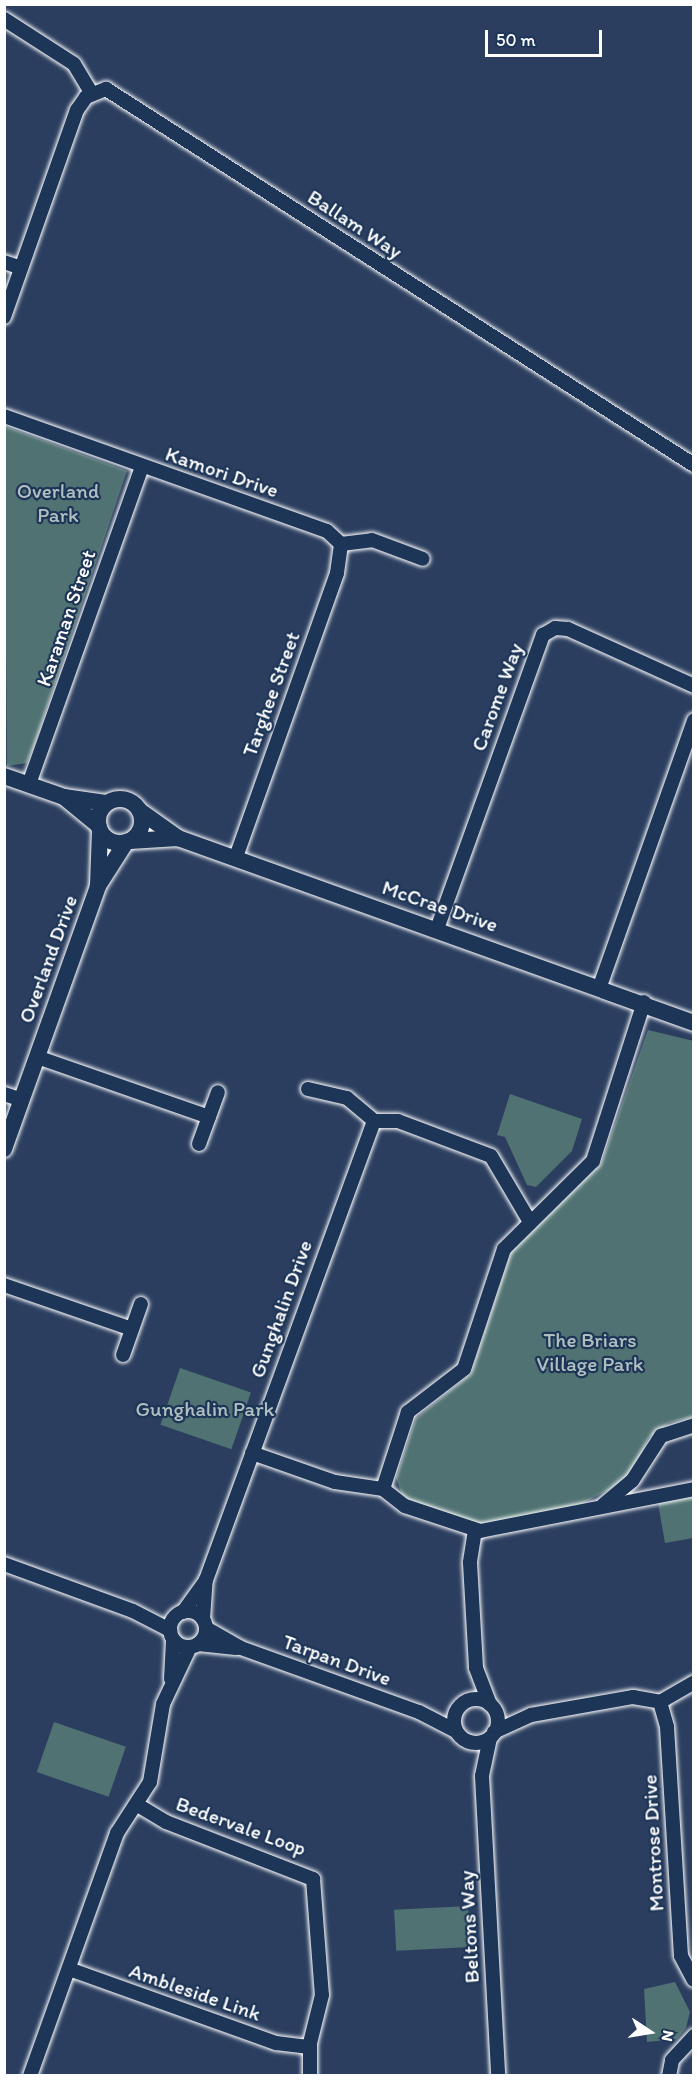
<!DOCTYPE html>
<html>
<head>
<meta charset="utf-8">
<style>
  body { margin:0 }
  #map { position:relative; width:698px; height:2080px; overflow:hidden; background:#2b3e5f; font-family:Itim,sans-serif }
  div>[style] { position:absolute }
  .green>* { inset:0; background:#507272; transform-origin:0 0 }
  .roads { filter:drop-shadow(0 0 2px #fff) drop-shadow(0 0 2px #fff) }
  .minor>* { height:14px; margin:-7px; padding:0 7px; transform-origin:7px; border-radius:7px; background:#1d3557 }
  .minor>.ring { margin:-7px; padding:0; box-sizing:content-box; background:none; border:14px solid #1d3557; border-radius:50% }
  .tertiary>* { height:16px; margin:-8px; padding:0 8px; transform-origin:8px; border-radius:8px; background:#1d3557 }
  .tertiary>.ring { margin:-8px; padding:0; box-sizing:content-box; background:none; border:16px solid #1d3557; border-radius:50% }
  span { translate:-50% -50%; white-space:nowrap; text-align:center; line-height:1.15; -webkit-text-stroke:4.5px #1d3557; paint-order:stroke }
  .street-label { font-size:21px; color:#fff }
  .park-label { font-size:21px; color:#b0c0c0 }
  .frame { position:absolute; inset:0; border:6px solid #fff; pointer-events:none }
  .north { position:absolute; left:620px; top:2002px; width:60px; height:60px; -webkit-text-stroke:4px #1d3557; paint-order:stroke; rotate:102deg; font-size:16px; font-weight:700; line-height:24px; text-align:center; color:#fff }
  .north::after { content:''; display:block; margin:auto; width:21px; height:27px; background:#fff; clip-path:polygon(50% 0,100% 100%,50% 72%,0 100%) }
  .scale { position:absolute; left:485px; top:30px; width:117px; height:27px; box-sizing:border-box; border:3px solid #fff; border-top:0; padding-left:8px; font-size:18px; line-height:21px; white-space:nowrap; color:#fff; -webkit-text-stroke:4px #1d3557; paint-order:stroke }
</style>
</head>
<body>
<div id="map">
  <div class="green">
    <div style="clip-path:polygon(4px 426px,127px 471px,34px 746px,27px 763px,7px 766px)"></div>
    <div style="clip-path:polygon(648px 1030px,694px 1041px,693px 1417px,669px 1423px,649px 1437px,629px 1479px,574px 1508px,480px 1525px,403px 1498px,396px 1478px,416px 1418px,471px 1374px,511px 1252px,601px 1164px)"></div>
    <div style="clip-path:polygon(510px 1094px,582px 1119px,572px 1151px,536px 1187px,527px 1185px,505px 1137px,497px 1135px)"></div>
    <div style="left:180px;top:1368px;width:75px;height:60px;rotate:19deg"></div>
    <div style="clip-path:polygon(693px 1491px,693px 1538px,665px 1543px,658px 1503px)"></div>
    <div style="left:54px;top:1722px;width:76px;height:53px;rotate:19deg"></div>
    <div style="left:468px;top:1906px;width:41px;height:74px;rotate:87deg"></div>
    <div style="clip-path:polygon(675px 1982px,690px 2012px,686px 2028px,677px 2039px,647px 2042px,644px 1989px)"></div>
  </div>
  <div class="roads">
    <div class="minor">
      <div style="left:4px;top:19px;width:83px;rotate:32.7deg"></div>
      <div style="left:74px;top:64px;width:35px;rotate:59deg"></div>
      <div style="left:4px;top:262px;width:18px;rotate:19deg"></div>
      <div style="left:4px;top:317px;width:219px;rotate:-70.6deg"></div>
      <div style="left:77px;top:110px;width:16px;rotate:-55deg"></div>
      <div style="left:86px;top:97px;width:22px;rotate:-22deg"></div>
      <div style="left:106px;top:89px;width:698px;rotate:32.6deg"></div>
      <div style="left:4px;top:416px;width:343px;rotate:19.6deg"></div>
      <div style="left:327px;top:531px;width:19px;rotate:43deg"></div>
      <div style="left:341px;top:544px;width:31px;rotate:-7deg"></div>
      <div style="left:372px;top:540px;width:54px;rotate:20.4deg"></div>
      <div style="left:29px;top:784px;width:337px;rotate:-70.4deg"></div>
      <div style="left:236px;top:857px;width:301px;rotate:-70.4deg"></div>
      <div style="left:337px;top:573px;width:29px;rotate:-82deg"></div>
      <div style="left:437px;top:929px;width:313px;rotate:-70.2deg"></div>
      <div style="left:543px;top:635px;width:14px;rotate:-30deg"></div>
      <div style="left:555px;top:628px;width:13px;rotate:4deg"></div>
      <div style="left:568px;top:629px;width:138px;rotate:24.3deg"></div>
      <div style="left:600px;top:986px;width:282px;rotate:-70.5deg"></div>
      <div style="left:644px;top:1002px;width:167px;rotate:107.8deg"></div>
      <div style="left:593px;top:1161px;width:125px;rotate:135.3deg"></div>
      <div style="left:504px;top:1249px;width:126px;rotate:108.4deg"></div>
      <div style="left:464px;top:1369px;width:71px;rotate:142.5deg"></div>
      <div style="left:408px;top:1412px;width:81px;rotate:108deg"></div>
      <div style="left:383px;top:1489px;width:28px;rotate:38deg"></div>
      <div style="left:405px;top:1506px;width:79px;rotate:18.4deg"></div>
      <div style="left:480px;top:1531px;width:218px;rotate:-11.1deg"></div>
      <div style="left:37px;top:1057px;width:182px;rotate:19.2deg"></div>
      <div style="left:308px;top:1089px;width:40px;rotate:13deg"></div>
      <div style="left:347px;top:1098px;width:35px;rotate:40deg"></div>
      <div style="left:4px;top:1094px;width:19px;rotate:18deg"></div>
      <div style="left:199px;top:1144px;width:55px;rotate:-69.9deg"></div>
      <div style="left:4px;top:1285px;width:135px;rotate:19deg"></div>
      <div style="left:123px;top:1355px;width:54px;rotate:-70.6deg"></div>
      <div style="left:252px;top:1453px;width:88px;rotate:19.3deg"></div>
      <div style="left:335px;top:1482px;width:49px;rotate:8.3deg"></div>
      <div style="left:603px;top:1505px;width:38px;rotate:-40deg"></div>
      <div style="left:632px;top:1481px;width:54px;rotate:-57.2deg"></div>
      <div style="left:661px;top:1436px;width:35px;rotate:-18deg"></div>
      <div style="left:475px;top:1530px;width:33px;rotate:99deg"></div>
      <div style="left:470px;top:1563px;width:105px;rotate:86.7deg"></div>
      <div style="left:476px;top:1668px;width:39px;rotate:69deg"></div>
      <div style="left:4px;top:1564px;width:137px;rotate:20deg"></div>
      <div style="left:133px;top:1611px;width:42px;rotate:27.2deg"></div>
      <div class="ring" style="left:170px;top:1611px;width:22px;height:22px"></div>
      <div style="left:183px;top:1612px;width:39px;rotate:-54deg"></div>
      <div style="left:206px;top:1580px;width:489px;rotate:-69.9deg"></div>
      <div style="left:374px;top:1121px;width:24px"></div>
      <div style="left:398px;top:1121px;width:99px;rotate:20.6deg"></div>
      <div style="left:491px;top:1156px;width:77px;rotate:59.4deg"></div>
      <div style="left:203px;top:1619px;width:39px;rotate:-86deg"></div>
      <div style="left:206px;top:1628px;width:40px;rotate:29.7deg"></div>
      <div style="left:241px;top:1648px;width:189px;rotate:19.8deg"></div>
      <div style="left:419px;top:1712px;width:42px;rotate:27.2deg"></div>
      <div style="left:198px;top:1644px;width:38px;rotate:6deg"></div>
      <div style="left:171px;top:1679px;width:39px;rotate:-87deg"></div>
      <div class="ring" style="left:454px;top:1699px;width:30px;height:30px"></div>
      <div style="left:660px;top:1702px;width:39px;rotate:-30deg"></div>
      <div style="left:494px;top:1732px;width:41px;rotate:-24.7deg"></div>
      <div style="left:531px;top:1715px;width:104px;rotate:-10deg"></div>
      <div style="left:633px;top:1697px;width:27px;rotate:10deg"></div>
      <div style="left:660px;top:1702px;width:26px;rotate:74deg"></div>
      <div style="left:667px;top:1727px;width:229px;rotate:86.5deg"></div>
      <div style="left:681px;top:1956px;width:27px;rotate:62deg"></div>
      <div style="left:490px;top:1738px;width:39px;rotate:102deg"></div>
      <div style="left:482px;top:1776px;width:300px;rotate:86.9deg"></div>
      <div style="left:136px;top:1804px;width:35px;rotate:31deg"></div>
      <div style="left:166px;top:1822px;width:158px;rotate:21.2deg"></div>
      <div style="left:313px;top:1879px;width:116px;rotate:85.6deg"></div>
      <div style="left:322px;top:1995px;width:49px;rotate:104deg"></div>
      <div style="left:310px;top:2043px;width:33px;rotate:90deg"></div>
      <div style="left:69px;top:1969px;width:220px;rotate:19.7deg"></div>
      <div style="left:276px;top:2043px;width:34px;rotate:7deg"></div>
      <div style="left:30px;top:2076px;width:258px;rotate:-70.3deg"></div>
      <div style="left:117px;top:1833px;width:61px;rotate:-57.1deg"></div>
      <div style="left:150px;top:1782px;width:79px;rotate:-80.5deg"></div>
      <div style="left:163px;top:1704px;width:63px;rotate:-64.7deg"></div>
      <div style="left:669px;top:2076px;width:16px;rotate:-79deg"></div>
      <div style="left:672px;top:2060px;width:33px;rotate:-47deg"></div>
    </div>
    <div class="tertiary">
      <div style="left:4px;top:776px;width:64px;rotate:19.3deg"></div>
      <div style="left:64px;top:797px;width:42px;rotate:8.1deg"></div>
      <div style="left:64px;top:797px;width:45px;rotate:39.6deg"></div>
      <div class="ring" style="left:98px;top:799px;width:28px;height:28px"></div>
      <div style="left:140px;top:811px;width:47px;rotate:35.4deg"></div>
      <div style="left:178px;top:838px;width:548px;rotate:19.72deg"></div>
      <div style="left:130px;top:841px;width:48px;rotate:-3.6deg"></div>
      <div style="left:98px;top:885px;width:54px;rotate:-87.9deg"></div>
      <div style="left:4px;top:1149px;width:279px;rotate:-70.3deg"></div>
      <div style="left:98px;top:886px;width:52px;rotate:-57.5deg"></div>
    </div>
  </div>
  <div class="street-label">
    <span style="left:355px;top:224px;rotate:33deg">Ballam Way</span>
    <span style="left:222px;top:472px;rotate:19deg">Kamori Drive</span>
    <span style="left:66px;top:618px;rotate:-71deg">Karaman Street</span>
    <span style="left:271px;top:694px;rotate:-70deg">Targhee Street</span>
    <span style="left:497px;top:697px;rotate:-70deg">Carome Way</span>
    <span style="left:440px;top:906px;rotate:19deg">McCrae Drive</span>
    <span style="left:48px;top:959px;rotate:-70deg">Overland Drive</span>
    <span style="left:281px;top:1309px;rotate:-70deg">Gunghalin Drive</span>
    <span style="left:337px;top:1660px;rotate:20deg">Tarpan Drive</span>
    <span style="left:241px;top:1826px;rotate:20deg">Bedervale Loop</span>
    <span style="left:653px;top:1843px;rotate:-93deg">Montrose Drive</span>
    <span style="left:469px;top:1927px;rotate:-93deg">Beltons Way</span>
    <span style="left:195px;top:1992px;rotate:19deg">Ambleside Link</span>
  </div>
  <div class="park-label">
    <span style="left:58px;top:503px">Overland<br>Park</span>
    <span style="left:590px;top:1352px">The Briars<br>Village Park</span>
    <span style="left:205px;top:1409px">Gunghalin Park</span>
  </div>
  <div class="frame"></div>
  <div class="north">N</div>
  <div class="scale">50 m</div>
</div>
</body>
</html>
